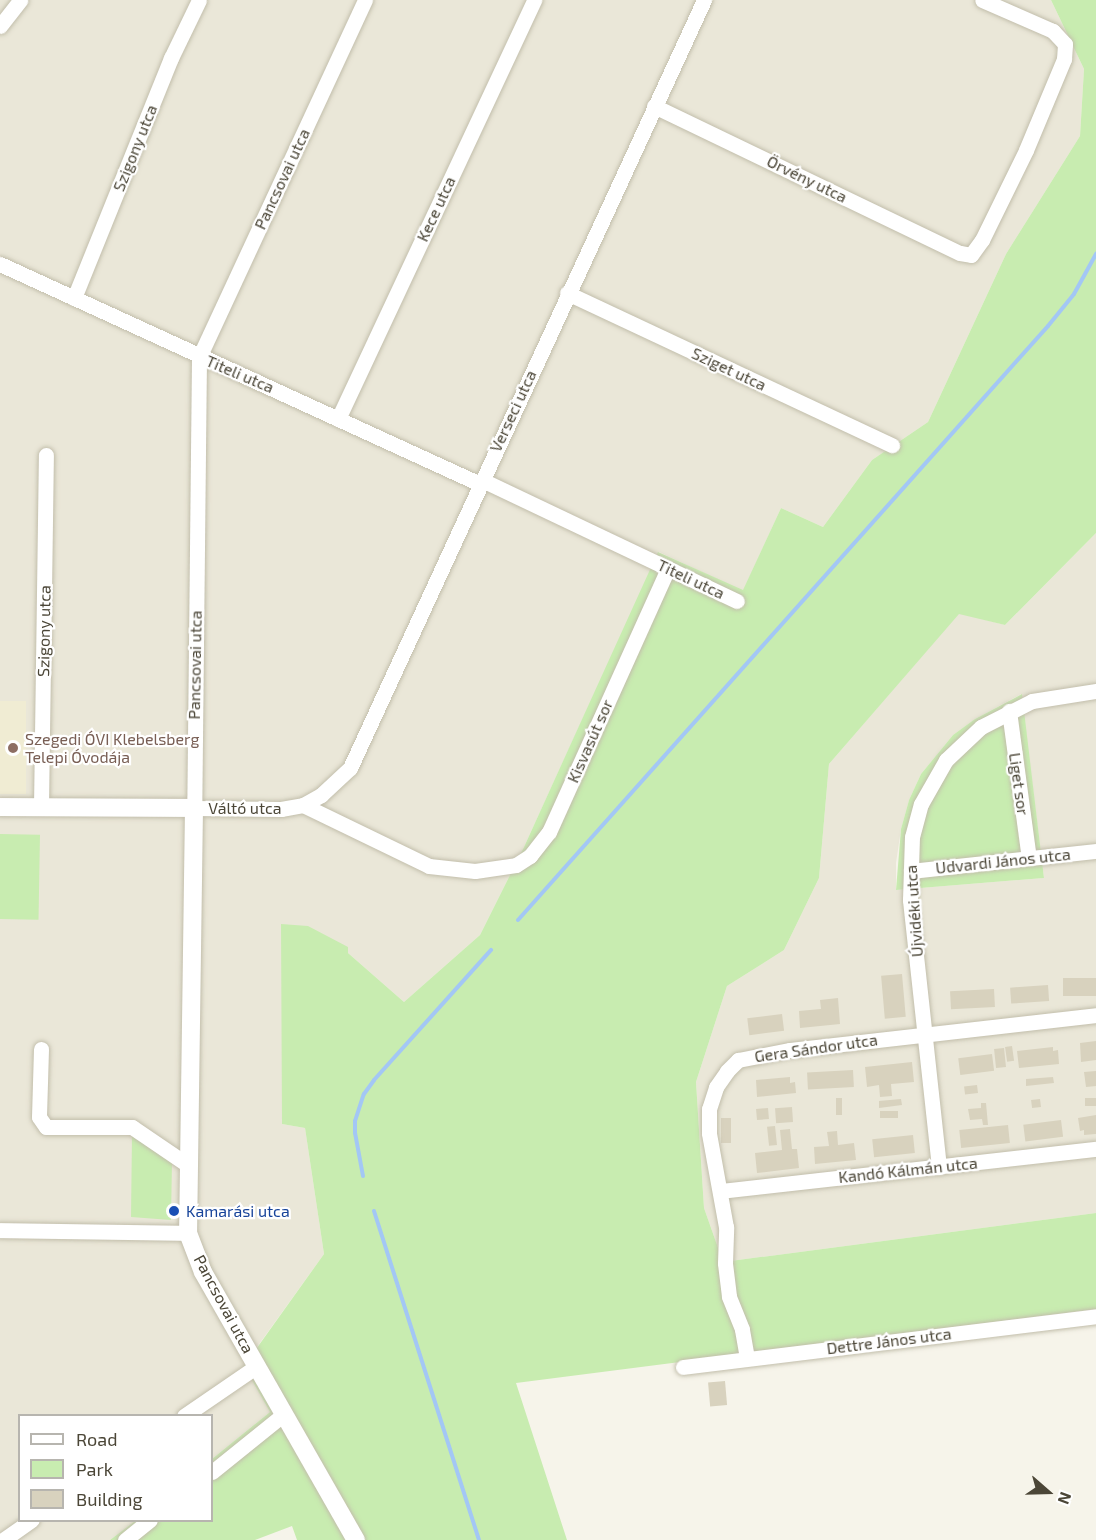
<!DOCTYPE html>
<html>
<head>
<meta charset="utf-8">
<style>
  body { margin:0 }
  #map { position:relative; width:1096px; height:1540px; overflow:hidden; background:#f6f4ea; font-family:"Exo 2",sans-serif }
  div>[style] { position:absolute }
  .residential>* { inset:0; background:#eae7d8 }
  .education>* { inset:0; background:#f0ecd3; transform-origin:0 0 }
  .green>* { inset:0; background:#c8ecb0; transform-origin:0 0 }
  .stream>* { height:4px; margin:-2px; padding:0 2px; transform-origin:2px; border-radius:2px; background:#a3c7f5 }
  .building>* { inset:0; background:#d8d2be; transform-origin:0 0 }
  .roads { filter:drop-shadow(0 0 2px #c2beab) drop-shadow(0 0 2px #c2beab) }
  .minor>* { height:15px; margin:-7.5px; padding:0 7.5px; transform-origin:7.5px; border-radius:7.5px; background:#fff }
  .tertiary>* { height:18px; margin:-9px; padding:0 9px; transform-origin:9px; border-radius:9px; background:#fff }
  .dots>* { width:16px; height:16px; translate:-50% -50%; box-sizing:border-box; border:3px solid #fff; border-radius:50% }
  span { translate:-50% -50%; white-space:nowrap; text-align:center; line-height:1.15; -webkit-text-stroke:4.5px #fff; paint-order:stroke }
  .street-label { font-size:16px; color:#4b4637 }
  .education-label { font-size:16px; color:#785e54 }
  .left { translate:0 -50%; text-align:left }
  .transit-label { font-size:16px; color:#164399 }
  .legend { position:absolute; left:18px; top:1414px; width:195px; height:108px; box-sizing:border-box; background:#fff; border:2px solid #b7b5af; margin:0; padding:8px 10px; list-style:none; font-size:18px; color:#4b4637 }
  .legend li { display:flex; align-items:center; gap:12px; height:30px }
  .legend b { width:30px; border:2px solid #b7b5af }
  .north { position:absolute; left:1018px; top:1462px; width:60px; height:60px; -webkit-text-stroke:4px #fff; paint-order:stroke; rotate:110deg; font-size:16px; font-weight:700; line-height:24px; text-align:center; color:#4b4637 }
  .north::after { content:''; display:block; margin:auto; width:21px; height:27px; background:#4b4637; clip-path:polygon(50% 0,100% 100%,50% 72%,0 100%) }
</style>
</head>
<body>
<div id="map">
  <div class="residential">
    <div style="clip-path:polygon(0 0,1051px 0,1084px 69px,1080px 136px,1006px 254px,928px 422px,872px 460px,823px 527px,781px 508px,743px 591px,659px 552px,524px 847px,480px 935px,404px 1002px,348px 953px,282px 1124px,305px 1128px,324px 1254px,244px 1365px,270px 1412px,212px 1459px,212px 1416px,20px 1416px,20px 1520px,135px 1521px,110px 1540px,0 1540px)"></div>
    <div style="clip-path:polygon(evenodd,1096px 533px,1096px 1213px,723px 1262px,704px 1208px,696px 1082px,727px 986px,784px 950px,819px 878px,829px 764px,959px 613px,1005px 625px,1096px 533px,1021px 694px,1044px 878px,896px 890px,896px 863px,901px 829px,909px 800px,921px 774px,953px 735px,975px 719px,1021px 694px)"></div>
  </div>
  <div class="education">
    <div style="left:0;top:701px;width:26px;height:93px"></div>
  </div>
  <div class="green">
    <div style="clip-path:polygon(1051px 0,1096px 0,1096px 533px,1005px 625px,959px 614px,829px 764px,819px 878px,784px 950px,727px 986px,696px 1082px,704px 1208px,723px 1262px,1096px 1213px,1096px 1309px,516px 1383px,567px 1540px,297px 1540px,292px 1526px,255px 1540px,110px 1540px,135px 1521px,212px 1520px,212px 1459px,270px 1412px,244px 1366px,324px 1254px,305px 1128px,282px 1124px,281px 924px,308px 926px,348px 947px,348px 953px,404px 1002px,480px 935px,524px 847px,658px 552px,743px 590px,781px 508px,823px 527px,872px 460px,928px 422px,1006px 254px,1080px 136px,1084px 69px)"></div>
    <div style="clip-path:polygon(1022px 694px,1044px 878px,896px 890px,901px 829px,909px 800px,921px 774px,953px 735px,975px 719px)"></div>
    <div style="left:0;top:834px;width:40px;height:85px;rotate:1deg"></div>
    <div style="clip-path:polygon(132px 1134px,172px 1161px,171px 1220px,131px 1217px)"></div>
  </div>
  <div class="stream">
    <div style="left:518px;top:920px;width:796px;rotate:-48.26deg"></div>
    <div style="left:1048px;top:326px;width:41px;rotate:-50.9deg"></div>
    <div style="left:1074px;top:294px;width:46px;rotate:-61.2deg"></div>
    <div style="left:363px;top:1176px;width:44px;rotate:-100.5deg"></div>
    <div style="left:355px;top:1133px;width:12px;rotate:-90deg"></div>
    <div style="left:355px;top:1121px;width:28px;rotate:-72deg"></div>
    <div style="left:364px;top:1094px;width:17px;rotate:-54deg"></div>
    <div style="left:374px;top:1080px;width:175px;rotate:-48deg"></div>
    <div style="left:374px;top:1211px;width:345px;rotate:72.3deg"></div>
  </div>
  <div class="building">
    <div style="left:902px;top:974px;width:43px;height:21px;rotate:85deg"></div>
    <div style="left:1096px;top:978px;width:18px;height:33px;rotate:90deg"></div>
    <div style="left:1048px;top:985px;width:16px;height:38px;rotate:86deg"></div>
    <div style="left:994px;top:989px;width:18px;height:44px;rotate:87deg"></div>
    <div style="clip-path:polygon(838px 998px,840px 1024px,800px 1028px,799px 1011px,821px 1009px,820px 1000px)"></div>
    <div style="left:782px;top:1014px;width:17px;height:35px;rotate:83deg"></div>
    <div style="clip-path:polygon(1096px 1041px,1096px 1060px,1081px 1062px,1080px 1043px)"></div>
    <div style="left:1012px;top:1046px;width:15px;height:7px;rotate:82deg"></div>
    <div style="clip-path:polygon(1053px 1047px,1053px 1051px,1058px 1050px,1059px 1064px,1019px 1068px,1017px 1051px)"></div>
    <div style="left:1004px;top:1048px;width:19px;height:10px;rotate:84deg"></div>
    <div style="left:992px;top:1054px;width:17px;height:34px;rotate:83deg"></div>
    <div style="clip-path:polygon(912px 1062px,914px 1082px,891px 1084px,892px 1096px,880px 1097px,879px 1085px,867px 1087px,865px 1067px)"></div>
    <div style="left:853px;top:1070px;width:17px;height:46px;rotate:87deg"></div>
    <div style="clip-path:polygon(1096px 1071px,1096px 1086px,1086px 1087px,1084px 1072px)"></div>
    <div style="clip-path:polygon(790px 1077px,790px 1083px,795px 1082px,796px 1093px,757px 1097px,756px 1080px)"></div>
    <div style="clip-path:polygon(1053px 1077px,1054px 1083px,1026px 1086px,1026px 1079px)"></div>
    <div style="left:977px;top:1085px;width:8px;height:13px;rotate:83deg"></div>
    <div style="left:836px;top:1098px;width:6px;height:17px"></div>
    <div style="left:1096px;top:1098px;width:8px;height:11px;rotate:90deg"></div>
    <div style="clip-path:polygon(901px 1099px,902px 1105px,879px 1108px,879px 1101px)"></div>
    <div style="left:1040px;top:1099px;width:8px;height:9px;rotate:83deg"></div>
    <div style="clip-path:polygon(981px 1103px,986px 1103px,988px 1125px,983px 1125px,982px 1119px,970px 1120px,968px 1109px,981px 1108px)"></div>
    <div style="left:792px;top:1107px;width:15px;height:17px;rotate:86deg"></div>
    <div style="left:768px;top:1108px;width:11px;height:12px;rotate:85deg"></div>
    <div style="left:898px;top:1111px;width:7px;height:18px;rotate:90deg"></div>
    <div style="clip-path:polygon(1096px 1115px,1096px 1134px,1084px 1135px,1084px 1130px,1080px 1131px,1078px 1118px)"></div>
    <div style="left:721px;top:1118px;width:10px;height:25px"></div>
    <div style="left:1061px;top:1120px;width:17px;height:38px;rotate:83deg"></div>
    <div style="left:1008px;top:1125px;width:18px;height:49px;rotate:84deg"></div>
    <div style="left:775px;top:1126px;width:19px;height:8px;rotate:84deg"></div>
    <div style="clip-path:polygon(790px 1129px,792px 1149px,797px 1149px,799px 1168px,757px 1173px,755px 1153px,782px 1150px,780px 1130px)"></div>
    <div style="clip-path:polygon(837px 1131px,838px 1145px,854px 1143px,856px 1160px,815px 1164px,814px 1147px,829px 1146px,827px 1132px)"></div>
    <div style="left:913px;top:1135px;width:18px;height:41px;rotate:84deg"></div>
    <div style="left:725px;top:1381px;width:24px;height:17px;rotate:85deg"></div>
  </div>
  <div class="roads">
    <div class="minor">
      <div style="left:365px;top:0;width:394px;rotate:114.9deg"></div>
      <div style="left:199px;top:357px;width:451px;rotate:90.6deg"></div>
      <div style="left:194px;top:808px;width:87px;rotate:0.7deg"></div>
      <div style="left:281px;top:809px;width:22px;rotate:-10deg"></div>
      <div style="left:303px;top:805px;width:21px;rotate:-29deg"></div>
      <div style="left:321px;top:795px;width:40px;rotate:-43deg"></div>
      <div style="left:350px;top:768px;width:846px;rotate:-65.25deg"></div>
      <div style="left:0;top:26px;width:33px;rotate:-52deg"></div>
      <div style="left:654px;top:106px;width:339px;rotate:25.7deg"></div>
      <div style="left:960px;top:253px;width:11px;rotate:10deg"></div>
      <div style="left:971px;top:255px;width:19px;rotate:-54deg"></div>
      <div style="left:982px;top:240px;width:100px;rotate:-63.9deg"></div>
      <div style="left:1026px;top:150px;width:99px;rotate:-67.3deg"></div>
      <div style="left:1064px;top:59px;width:15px;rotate:-86deg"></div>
      <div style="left:1065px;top:44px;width:18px;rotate:-133deg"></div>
      <div style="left:1053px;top:31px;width:77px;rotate:-156.4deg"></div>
      <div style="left:0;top:264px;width:528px;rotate:24.62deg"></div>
      <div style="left:567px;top:293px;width:359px;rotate:25.1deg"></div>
      <div style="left:74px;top:298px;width:259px;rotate:-68deg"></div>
      <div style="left:171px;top:58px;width:64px;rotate:-64.2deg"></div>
      <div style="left:338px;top:419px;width:463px;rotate:-64.9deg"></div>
      <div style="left:482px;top:480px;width:282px;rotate:25.4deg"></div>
      <div style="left:1009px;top:711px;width:148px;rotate:82.3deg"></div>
      <div style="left:303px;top:805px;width:140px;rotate:25.8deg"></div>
      <div style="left:429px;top:866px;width:46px;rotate:6.2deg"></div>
      <div style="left:475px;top:871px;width:41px;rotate:-8.3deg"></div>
      <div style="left:516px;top:865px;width:17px;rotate:-33deg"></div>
      <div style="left:530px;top:856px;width:31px;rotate:-52deg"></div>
      <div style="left:549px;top:832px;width:289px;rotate:-65.7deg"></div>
      <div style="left:41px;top:807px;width:352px;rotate:-89.2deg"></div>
      <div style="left:911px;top:871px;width:186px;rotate:-6.2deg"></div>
      <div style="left:41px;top:1049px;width:68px;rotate:91.7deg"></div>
      <div style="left:39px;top:1117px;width:12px;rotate:55deg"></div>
      <div style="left:46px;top:1127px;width:86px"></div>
      <div style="left:132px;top:1127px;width:68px;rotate:34.2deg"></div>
      <div style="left:939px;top:1167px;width:269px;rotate:-96.2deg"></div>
      <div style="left:910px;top:900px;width:63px;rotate:-88.2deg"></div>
      <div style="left:912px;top:837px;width:34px;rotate:-75deg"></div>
      <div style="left:921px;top:804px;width:51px;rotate:-60.4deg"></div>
      <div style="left:946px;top:760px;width:48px;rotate:-43.3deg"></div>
      <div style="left:981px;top:727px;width:57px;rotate:-27deg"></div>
      <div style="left:1032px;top:701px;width:65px;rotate:-8.9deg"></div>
      <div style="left:720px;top:1191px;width:378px;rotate:-6.4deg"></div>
      <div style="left:0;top:1230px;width:188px;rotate:0.9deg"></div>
      <div style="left:747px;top:1358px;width:29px;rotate:-100deg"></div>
      <div style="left:742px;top:1329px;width:35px;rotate:-112deg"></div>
      <div style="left:729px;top:1296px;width:33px;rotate:-97deg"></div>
      <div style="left:725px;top:1263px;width:36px;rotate:-88deg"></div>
      <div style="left:726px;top:1227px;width:96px;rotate:-100.3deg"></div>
      <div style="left:709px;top:1133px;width:24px;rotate:-90deg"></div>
      <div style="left:709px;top:1109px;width:23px;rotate:-72deg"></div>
      <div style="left:716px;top:1087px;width:19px;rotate:-55deg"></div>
      <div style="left:727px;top:1071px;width:16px;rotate:-45deg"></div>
      <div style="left:738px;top:1060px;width:53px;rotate:-10.9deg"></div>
      <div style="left:790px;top:1050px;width:308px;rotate:-6.5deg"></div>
      <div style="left:683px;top:1367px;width:416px;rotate:-7deg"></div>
      <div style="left:184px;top:1416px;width:88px;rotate:-34.4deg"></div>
      <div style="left:212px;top:1472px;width:92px;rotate:-38.9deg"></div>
      <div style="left:3px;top:1540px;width:35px;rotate:-35deg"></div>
      <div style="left:125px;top:1540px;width:32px;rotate:-39deg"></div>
    </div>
    <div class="tertiary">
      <div style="left:0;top:807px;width:194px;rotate:0.3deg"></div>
      <div style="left:194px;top:808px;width:425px;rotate:90.8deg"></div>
      <div style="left:188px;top:1233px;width:42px;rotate:69deg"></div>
      <div style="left:203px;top:1272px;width:309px;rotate:60.3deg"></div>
    </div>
  </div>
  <div class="dots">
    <div style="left:13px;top:748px;background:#8d6e63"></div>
    <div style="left:174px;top:1211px;background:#1a4fb4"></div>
  </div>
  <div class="street-label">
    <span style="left:135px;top:148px;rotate:-68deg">Szigony utca</span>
    <span style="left:282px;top:179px;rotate:-65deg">Pancsovai utca</span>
    <span style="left:807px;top:179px;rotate:26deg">Örvény utca</span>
    <span style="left:436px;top:209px;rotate:-65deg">Kece utca</span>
    <span style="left:729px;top:369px;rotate:25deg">Sziget utca</span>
    <span style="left:240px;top:374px;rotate:23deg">Titeli utca</span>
    <span style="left:513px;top:411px;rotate:-65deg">Verseci utca</span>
    <span style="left:691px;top:579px;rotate:25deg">Titeli utca</span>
    <span style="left:44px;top:631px;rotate:-89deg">Szigony utca</span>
    <span style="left:195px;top:665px;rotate:-89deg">Pancsovai utca</span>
    <span style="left:590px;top:741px;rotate:-66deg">Kisvasút sor</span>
    <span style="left:1019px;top:784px;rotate:82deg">Liget sor</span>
    <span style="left:245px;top:808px">Váltó utca</span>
    <span style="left:1003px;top:861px;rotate:-6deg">Udvardi János utca</span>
    <span style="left:914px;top:911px;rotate:-94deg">Újvidéki utca</span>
    <span style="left:816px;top:1048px;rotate:-8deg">Gera Sándor utca</span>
    <span style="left:908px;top:1170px;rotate:-6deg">Kandó Kálmán utca</span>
    <span style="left:224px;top:1304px;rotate:62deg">Pancsovai utca</span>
    <span style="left:889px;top:1341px;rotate:-7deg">Dettre János utca</span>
  </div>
  <div class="education-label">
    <span class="left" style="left:25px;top:748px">Szegedi ÓVI Klebelsberg<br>Telepi Óvodája</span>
  </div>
  <div class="transit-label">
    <span class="left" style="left:186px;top:1211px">Kamarási utca</span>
  </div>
  <ul class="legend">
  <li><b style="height:8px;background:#fff"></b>Road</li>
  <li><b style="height:16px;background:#c8ecb0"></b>Park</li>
  <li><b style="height:16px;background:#d8d2be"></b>Building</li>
  </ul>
  <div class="north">N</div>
</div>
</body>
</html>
